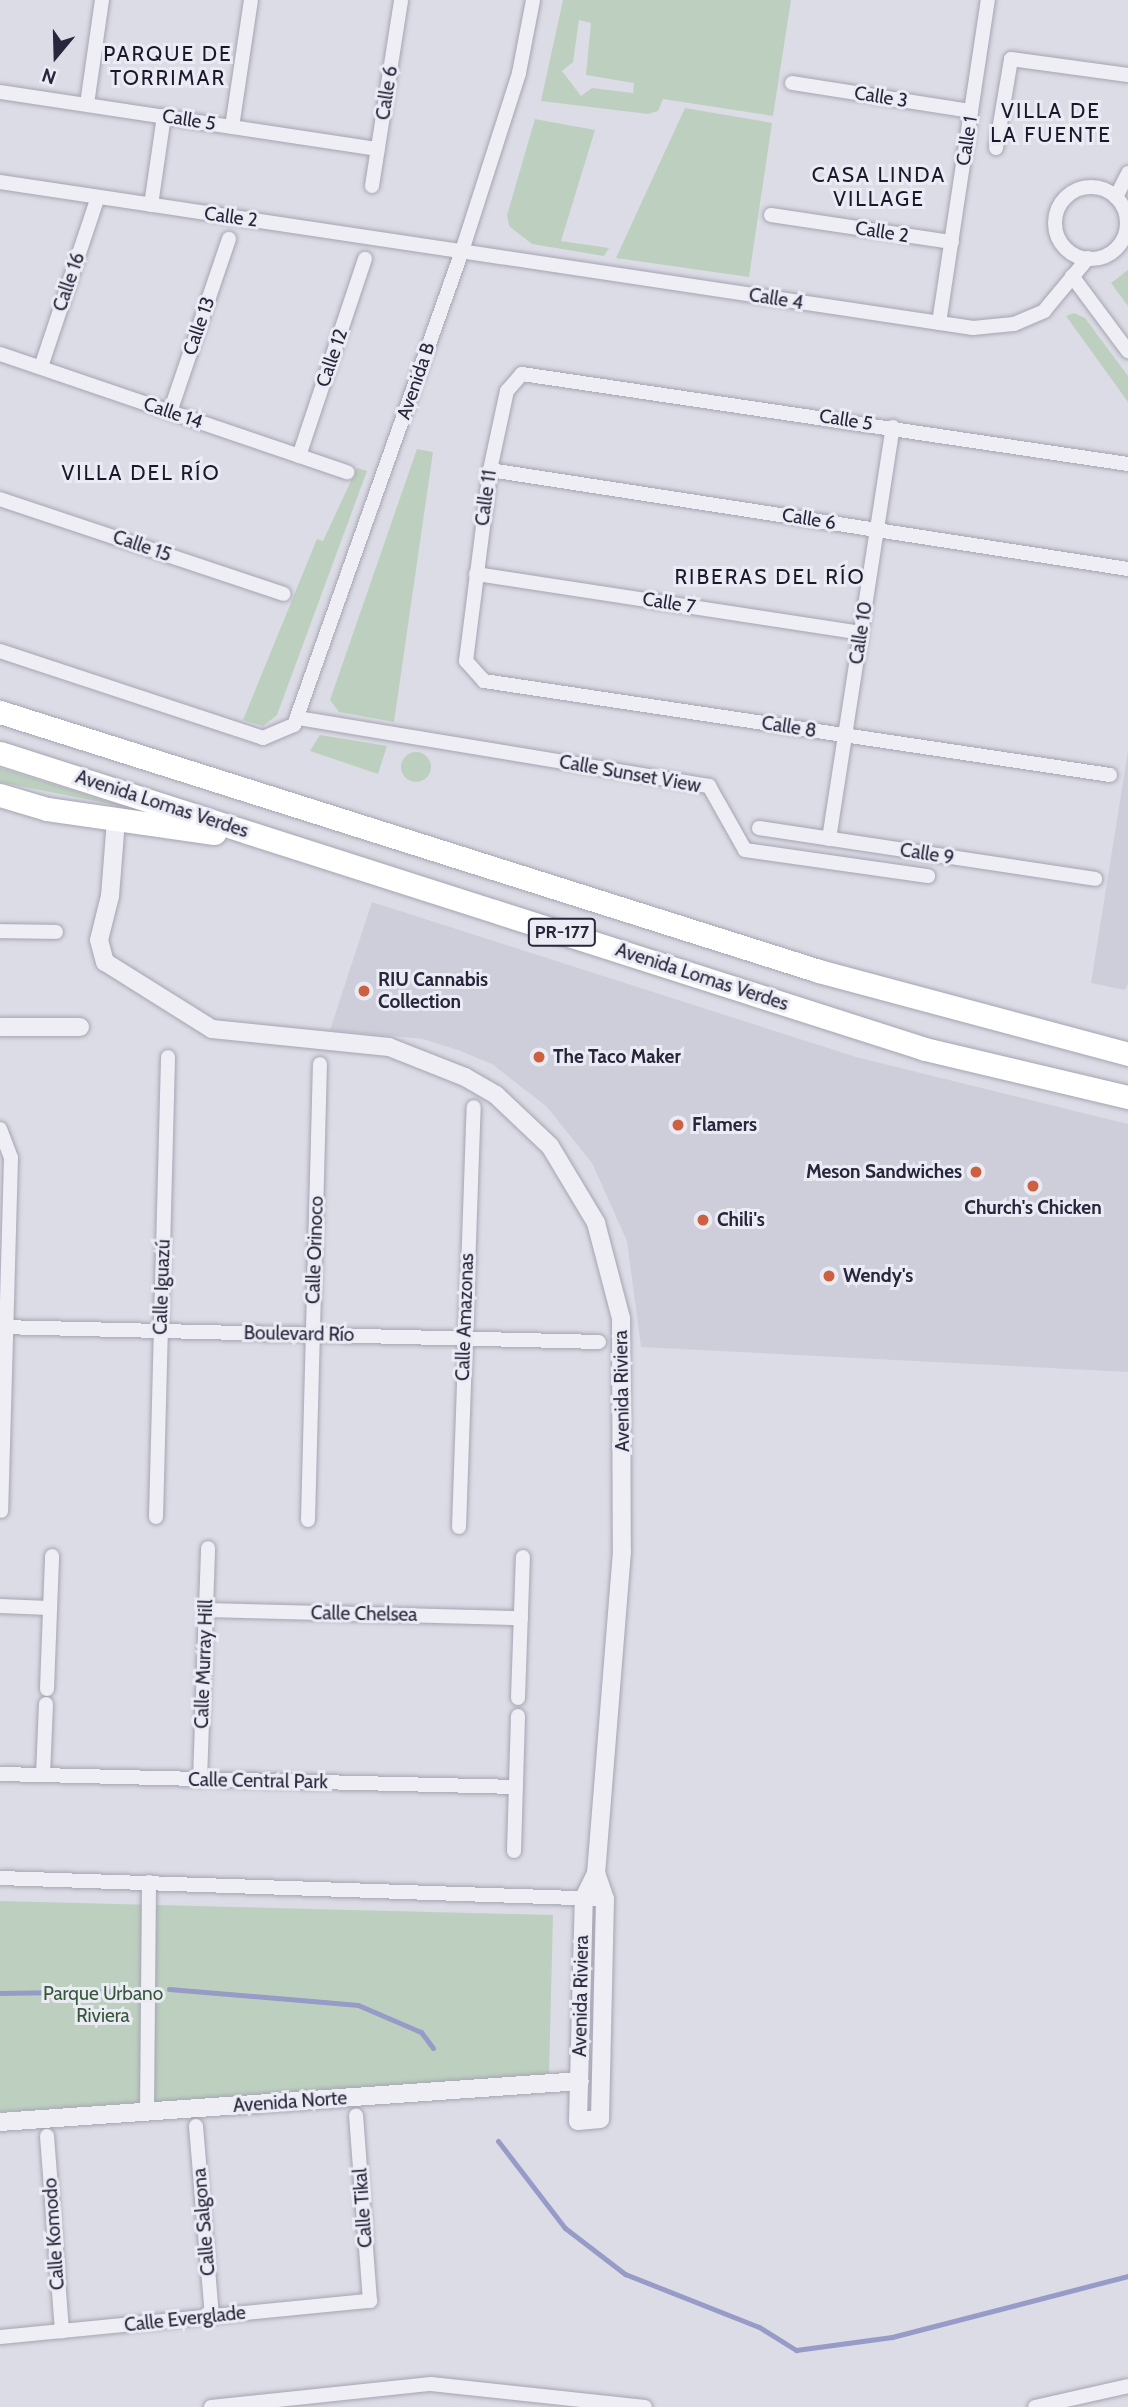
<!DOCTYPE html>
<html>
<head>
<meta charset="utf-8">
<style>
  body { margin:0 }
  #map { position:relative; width:1128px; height:2407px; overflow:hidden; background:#dcdce6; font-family:Cabin,sans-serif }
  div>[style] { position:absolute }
  .built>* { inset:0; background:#cecedb }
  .green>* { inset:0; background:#bdd0bf }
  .round { border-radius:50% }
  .stream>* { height:5px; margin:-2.5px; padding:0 2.5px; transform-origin:2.5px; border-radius:2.5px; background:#969bc7 }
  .roads { filter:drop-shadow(0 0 2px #a5a5b3) drop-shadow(0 0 2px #a5a5b3) }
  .minor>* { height:14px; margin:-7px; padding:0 7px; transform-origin:7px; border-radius:7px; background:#efeef5 }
  .minor>.ring { margin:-7px; padding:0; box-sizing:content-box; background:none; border:14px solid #efeef5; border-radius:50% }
  .tertiary>* { height:18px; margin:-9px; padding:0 9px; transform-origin:9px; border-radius:9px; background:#efeef5 }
  .trunk>* { height:23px; margin:-11.5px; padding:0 11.5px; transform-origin:11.5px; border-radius:11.5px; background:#fff }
  .dots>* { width:19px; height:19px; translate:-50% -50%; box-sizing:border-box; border:4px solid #ebebf4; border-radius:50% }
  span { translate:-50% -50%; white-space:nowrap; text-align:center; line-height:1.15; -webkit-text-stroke:6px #ebebf4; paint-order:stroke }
  .shield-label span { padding:2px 5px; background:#ebebf4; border:2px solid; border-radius:5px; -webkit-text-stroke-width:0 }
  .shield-label { font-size:18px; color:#26263c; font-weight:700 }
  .street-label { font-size:19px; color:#26263c }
  .poi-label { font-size:19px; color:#26263c; font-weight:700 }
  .left { translate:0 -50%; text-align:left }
  .right { translate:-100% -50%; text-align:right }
  .park-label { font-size:19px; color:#33583a }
  .neighbourhood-label { font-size:21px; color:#19182d; letter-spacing:2px }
  .north { position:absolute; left:21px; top:21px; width:70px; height:70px; -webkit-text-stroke:5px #ebebf4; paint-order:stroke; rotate:199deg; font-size:19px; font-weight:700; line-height:28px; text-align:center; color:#26263c }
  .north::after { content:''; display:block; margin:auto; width:24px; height:32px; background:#26263c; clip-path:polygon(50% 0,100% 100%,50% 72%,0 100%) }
</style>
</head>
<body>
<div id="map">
  <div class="built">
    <div style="clip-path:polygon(1128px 751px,1128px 984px,1125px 990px,1091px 983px)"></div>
    <div style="clip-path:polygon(372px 902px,856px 1057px,1128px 1124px,1128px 1372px,641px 1347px,627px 1241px,592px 1163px,546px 1106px,492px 1064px,458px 1050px,423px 1039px,330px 1030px)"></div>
  </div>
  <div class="green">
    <div style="clip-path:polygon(evenodd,563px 0,791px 0,773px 116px,663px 99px,658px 111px,648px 114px,541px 101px,563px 0,579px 20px,591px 23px,586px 75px,634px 83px,633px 93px,592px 88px,581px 96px,562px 71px,573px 62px,579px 20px)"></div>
    <div style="clip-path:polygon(685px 108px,772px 123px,749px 277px,616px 258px)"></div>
    <div style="clip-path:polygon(535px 119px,595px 130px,561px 241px,609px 248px,604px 256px,532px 244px,509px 226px,507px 215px)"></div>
    <div style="clip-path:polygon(1128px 270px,1128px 306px,1111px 283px)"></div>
    <div style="clip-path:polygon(1074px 313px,1085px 318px,1128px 376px,1128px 402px,1066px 316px)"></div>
    <div style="clip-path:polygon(417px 449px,433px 452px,394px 722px,339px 712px,330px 700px)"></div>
    <div style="clip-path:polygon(357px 468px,367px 471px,277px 715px,263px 726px,243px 720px,317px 539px,323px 541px)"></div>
    <div style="clip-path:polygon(320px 735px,387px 746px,378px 774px,310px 751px)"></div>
    <div class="round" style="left:401px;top:752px;width:30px;height:30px"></div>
    <div style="clip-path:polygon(0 768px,130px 808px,0 782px)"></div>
    <div style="clip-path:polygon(0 1901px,553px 1915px,549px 2076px,0 2112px)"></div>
  </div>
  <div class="stream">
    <div style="left:169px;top:1989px;width:190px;rotate:4.8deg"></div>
    <div style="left:358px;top:2005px;width:69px;rotate:23.2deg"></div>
    <div style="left:421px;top:2032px;width:20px;rotate:53deg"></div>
    <div style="left:0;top:1993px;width:122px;rotate:-0.9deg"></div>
    <div style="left:498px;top:2141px;width:110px;rotate:52.4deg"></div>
    <div style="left:565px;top:2228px;width:76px;rotate:37.5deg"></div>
    <div style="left:625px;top:2274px;width:144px;rotate:21.6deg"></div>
    <div style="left:759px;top:2327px;width:44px;rotate:31.9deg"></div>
    <div style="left:796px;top:2350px;width:97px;rotate:-7.7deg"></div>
    <div style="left:892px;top:2337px;width:244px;rotate:-14.5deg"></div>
  </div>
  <div class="roads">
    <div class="minor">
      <div style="left:792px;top:83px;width:181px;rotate:8.9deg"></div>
      <div style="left:0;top:92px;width:382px;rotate:8.6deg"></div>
      <div style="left:87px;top:104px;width:105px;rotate:-81.8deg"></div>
      <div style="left:232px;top:127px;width:128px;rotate:-81.5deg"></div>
      <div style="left:996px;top:148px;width:90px;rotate:-80.4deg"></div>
      <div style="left:1011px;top:59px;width:118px;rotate:7.8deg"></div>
      <div style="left:0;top:182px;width:984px;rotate:8.53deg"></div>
      <div style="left:973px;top:328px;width:41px;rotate:-5.6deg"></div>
      <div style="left:1014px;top:324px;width:33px;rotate:-23deg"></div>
      <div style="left:1044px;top:311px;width:69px;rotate:-50.3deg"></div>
      <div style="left:372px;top:186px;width:188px;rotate:-81.1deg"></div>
      <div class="ring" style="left:1055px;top:187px;width:58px;height:58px"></div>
      <div style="left:1116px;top:197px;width:27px;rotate:-63deg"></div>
      <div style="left:151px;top:205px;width:90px;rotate:-81.7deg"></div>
      <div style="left:771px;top:215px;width:183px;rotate:8.5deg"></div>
      <div style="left:1072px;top:276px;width:94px;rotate:53.3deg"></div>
      <div style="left:939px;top:323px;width:327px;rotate:-81.4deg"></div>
      <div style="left:0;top:354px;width:367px;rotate:18.8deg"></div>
      <div style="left:41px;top:367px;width:179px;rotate:-71.5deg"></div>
      <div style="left:170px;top:412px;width:183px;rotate:-71.2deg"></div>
      <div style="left:299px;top:456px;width:208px;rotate:-71.5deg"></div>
      <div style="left:490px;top:470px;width:646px;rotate:8.82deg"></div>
      <div style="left:0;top:499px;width:299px;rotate:18.5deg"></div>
      <div style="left:476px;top:574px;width:389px;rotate:8.7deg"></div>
      <div style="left:0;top:651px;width:277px;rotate:18.3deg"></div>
      <div style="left:263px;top:738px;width:34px;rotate:-23deg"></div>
      <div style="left:294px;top:725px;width:503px;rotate:-70.48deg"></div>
      <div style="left:462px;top:251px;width:187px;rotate:-72.2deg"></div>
      <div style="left:519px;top:73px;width:74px;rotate:-79.1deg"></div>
      <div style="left:298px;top:718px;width:417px;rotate:9.4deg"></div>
      <div style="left:709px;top:786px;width:73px;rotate:60.6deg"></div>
      <div style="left:745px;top:850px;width:185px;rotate:8.1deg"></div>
      <div style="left:1110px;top:775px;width:633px;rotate:-171.46deg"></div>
      <div style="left:484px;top:681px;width:27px;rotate:-132deg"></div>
      <div style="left:466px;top:661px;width:193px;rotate:-82.8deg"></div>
      <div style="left:490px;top:470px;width:81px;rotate:-77.9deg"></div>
      <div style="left:507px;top:391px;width:23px;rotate:-49deg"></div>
      <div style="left:522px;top:374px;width:613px;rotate:8.45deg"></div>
      <div style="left:759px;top:828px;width:340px;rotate:8.6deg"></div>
      <div style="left:829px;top:839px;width:417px;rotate:-81.2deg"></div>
      <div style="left:0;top:931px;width:56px;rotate:1deg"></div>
      <div style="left:0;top:1129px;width:31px;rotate:69deg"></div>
      <div style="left:11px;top:1158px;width:353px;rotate:91.6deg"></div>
      <div style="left:0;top:1327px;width:599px;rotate:1.43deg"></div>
      <div style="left:156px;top:1517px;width:460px;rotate:-88.5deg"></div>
      <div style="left:308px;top:1520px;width:456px;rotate:-88.5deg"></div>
      <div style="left:459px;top:1527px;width:420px;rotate:-88deg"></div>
      <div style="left:0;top:1606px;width:49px;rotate:2.3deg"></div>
      <div style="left:206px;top:1610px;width:315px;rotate:1.5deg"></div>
      <div style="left:47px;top:1689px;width:133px;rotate:-87.8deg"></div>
      <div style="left:518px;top:1698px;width:141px;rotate:-88deg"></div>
      <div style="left:0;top:1774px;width:516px;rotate:1.44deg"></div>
      <div style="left:43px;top:1775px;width:71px;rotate:-87.6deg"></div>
      <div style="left:200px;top:1780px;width:232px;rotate:-88deg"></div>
      <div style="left:514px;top:1851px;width:135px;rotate:-88.3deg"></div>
      <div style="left:0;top:1878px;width:605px;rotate:1.99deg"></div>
      <div style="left:147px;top:2113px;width:231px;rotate:-89.5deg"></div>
      <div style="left:196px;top:2126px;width:192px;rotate:85.2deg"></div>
      <div style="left:47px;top:2136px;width:196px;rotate:85.6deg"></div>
      <div style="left:0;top:2337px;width:372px;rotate:-5.6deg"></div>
      <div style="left:370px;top:2301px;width:186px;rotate:-94.3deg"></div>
      <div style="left:211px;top:2407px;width:221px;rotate:-6deg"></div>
      <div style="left:431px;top:2384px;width:215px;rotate:6.1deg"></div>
      <div style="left:1035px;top:2407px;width:95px;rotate:-12.7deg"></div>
    </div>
    <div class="tertiary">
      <div style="left:116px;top:820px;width:76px;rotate:94.5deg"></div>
      <div style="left:110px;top:896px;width:45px;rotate:104deg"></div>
      <div style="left:99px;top:940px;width:23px;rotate:75deg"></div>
      <div style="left:105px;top:962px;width:126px;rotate:32.1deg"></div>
      <div style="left:212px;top:1029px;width:178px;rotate:5.8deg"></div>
      <div style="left:389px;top:1047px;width:82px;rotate:21.5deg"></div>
      <div style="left:465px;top:1077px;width:36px;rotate:30deg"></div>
      <div style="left:496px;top:1095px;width:74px;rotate:43.4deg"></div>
      <div style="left:550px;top:1146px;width:90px;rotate:59.1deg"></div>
      <div style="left:596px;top:1223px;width:98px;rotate:75.3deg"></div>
      <div style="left:621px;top:1318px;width:233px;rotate:89.8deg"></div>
      <div style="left:622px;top:1551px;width:323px;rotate:94.6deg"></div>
      <div style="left:596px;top:1873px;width:28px;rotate:71deg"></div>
      <div style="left:605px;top:1899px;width:220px;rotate:91.3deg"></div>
      <div style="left:600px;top:2119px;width:22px;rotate:175deg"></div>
      <div style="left:578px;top:2121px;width:223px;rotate:-88.5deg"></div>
      <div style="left:584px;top:1898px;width:28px;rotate:-64deg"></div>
      <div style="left:0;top:1027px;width:80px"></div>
      <div style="left:0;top:2122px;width:581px;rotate:-4.04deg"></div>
    </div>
    <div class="trunk">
      <div style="left:0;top:712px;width:859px;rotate:17.55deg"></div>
      <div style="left:819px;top:971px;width:320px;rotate:15deg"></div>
      <div style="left:0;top:753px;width:971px;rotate:17.74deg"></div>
      <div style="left:925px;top:1049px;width:209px;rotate:13.3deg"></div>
      <div style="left:0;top:795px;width:49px;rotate:16.6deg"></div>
      <div style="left:47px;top:809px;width:169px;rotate:8.2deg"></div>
    </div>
  </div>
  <div class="dots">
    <div style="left:364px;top:991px;background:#cc6040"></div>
    <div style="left:539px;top:1057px;background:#cc6040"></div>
    <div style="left:678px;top:1125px;background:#cc6040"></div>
    <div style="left:976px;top:1172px;background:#cc6040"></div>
    <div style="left:1033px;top:1186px;background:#cc6040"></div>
    <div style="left:703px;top:1220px;background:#cc6040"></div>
    <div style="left:829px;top:1276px;background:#cc6040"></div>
  </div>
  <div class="shield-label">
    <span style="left:562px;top:932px">PR-177</span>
  </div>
  <div class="street-label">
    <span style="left:387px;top:93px;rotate:-81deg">Calle 6</span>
    <span style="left:881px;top:97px;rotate:9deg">Calle 3</span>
    <span style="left:189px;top:120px;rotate:9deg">Calle 5</span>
    <span style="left:967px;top:141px;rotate:-81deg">Calle 1</span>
    <span style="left:231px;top:217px;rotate:8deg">Calle 2</span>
    <span style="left:882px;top:232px;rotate:9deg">Calle 2</span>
    <span style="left:69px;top:282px;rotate:-71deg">Calle 16</span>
    <span style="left:776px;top:299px;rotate:9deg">Calle 4</span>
    <span style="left:199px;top:326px;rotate:-71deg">Calle 13</span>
    <span style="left:332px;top:358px;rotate:-71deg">Calle 12</span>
    <span style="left:416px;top:381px;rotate:-71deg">Avenida B</span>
    <span style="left:173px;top:413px;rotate:19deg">Calle 14</span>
    <span style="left:846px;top:420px;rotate:9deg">Calle 5</span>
    <span style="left:486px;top:498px;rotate:-82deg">Calle 11</span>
    <span style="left:809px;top:519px;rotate:9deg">Calle 6</span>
    <span style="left:142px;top:546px;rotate:19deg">Calle 15</span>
    <span style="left:669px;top:603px;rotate:9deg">Calle 7</span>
    <span style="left:861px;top:633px;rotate:-81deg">Calle 10</span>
    <span style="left:789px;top:727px;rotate:9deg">Calle 8</span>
    <span style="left:630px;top:774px;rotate:10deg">Calle Sunset View</span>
    <span style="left:162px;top:804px;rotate:18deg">Avenida Lomas Verdes</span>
    <span style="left:927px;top:854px;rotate:9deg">Calle 9</span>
    <span style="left:702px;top:977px;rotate:18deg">Avenida Lomas Verdes</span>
    <span style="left:315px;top:1250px;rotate:-88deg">Calle Orinoco</span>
    <span style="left:162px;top:1287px;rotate:-88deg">Calle Iguazú</span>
    <span style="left:465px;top:1317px;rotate:-88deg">Calle Amazonas</span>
    <span style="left:299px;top:1334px;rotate:1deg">Boulevard Río</span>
    <span style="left:622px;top:1391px;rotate:-91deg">Avenida Riviera</span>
    <span style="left:364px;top:1614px;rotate:1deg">Calle Chelsea</span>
    <span style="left:204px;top:1664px;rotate:-88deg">Calle Murray Hill</span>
    <span style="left:258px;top:1781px;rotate:1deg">Calle Central Park</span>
    <span style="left:581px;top:1996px;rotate:-89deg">Avenida Riviera</span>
    <span style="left:290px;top:2102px;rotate:-4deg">Avenida Norte</span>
    <span style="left:363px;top:2208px;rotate:-94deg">Calle Tikal</span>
    <span style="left:204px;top:2222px;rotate:-95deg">Calle Salgona</span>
    <span style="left:54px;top:2234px;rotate:-94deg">Calle Komodo</span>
    <span style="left:185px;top:2319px;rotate:-6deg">Calle Everglade</span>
  </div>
  <div class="poi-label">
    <span class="left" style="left:378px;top:991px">RIU Cannabis<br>Collection</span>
    <span class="left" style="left:553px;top:1057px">The Taco Maker</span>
    <span class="left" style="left:692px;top:1125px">Flamers</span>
    <span class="right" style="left:962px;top:1172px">Meson Sandwiches</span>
    <span style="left:1033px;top:1208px">Church's Chicken</span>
    <span class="left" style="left:717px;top:1220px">Chili's</span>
    <span class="left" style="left:843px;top:1276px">Wendy's</span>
  </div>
  <div class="park-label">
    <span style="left:103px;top:2005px">Parque Urbano<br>Riviera</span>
  </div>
  <div class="neighbourhood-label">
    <span style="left:168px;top:66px">PARQUE DE<br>TORRIMAR</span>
    <span style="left:1051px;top:123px">VILLA DE<br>LA FUENTE</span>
    <span style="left:879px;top:187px">CASA LINDA<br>VILLAGE</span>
    <span style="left:141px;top:473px">VILLA DEL RÍO</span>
    <span style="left:770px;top:577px">RIBERAS DEL RÍO</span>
  </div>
  <div class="north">N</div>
</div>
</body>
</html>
